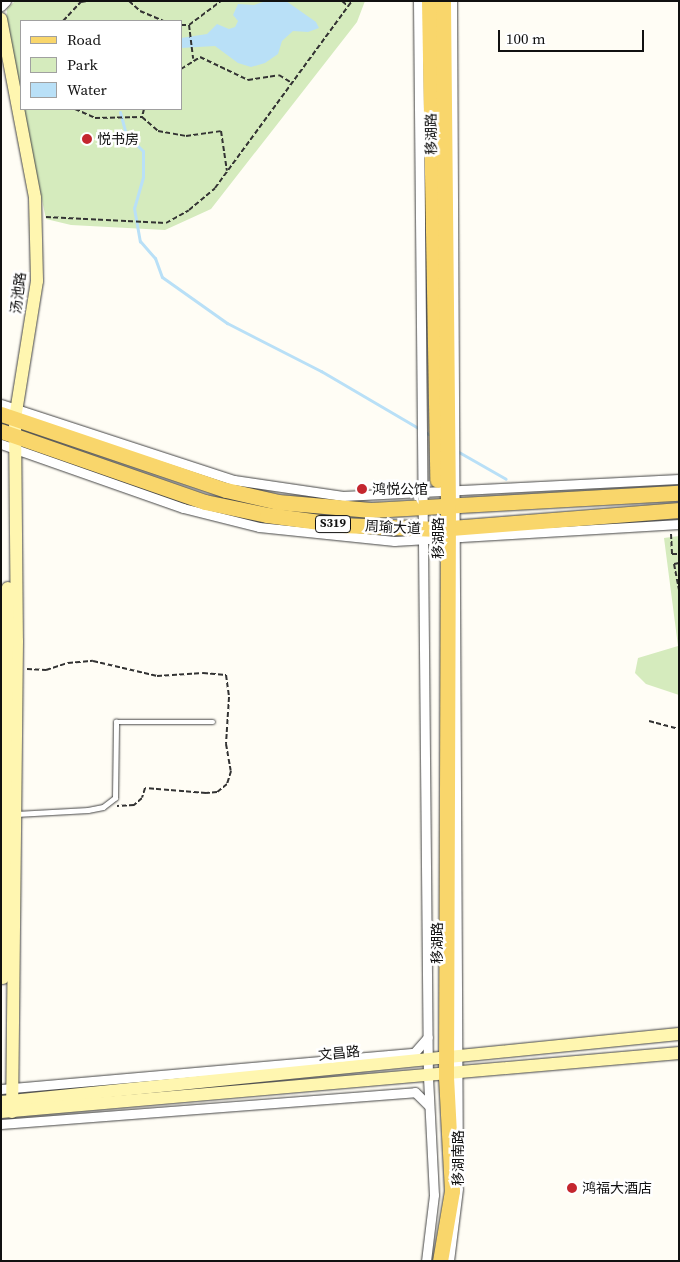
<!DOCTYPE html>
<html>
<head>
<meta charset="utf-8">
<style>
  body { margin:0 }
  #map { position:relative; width:680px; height:1262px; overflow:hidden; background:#fffdf5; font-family:"Source Serif 4","Noto Sans SC",serif }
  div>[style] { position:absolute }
  .green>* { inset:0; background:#d5ebbd }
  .water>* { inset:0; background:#b9e0f7 }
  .stream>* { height:3px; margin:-1.5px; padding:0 1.5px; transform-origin:1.5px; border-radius:1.5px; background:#b9e0f7 }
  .path>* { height:2px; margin-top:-1px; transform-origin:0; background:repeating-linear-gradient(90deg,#333 0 5px,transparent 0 7.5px) }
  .roads { filter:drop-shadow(0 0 1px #444) drop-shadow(0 0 1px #444) }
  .lane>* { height:4.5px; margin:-2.25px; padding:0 2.25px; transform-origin:2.25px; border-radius:2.25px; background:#fff }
  .street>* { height:9px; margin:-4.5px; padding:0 4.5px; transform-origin:4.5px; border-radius:4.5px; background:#fff }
  .secondary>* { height:12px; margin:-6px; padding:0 6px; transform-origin:6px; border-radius:6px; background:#fff6b0 }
  .primary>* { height:15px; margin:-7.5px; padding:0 7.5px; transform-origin:7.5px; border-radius:7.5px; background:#f9d66b }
  .dots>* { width:14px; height:14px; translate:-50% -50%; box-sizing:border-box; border:2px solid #fff; border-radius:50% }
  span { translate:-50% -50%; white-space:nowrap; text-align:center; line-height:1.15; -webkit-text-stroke:5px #fff; paint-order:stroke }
  .shield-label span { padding:1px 4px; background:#fff; border:1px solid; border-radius:4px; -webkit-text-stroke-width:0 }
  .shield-label { font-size:12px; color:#111; font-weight:700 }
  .street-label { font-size:14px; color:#111 }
  .poi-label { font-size:14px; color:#111 }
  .left { translate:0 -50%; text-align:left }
  .frame { position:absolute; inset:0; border:2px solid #111; pointer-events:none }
  .legend { position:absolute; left:20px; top:20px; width:162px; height:90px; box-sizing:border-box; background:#fff; border:1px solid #a0a0a0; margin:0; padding:6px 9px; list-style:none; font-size:15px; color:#111 }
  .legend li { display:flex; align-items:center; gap:10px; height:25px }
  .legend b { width:25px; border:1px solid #a0a0a0 }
  .scale { position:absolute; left:498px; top:30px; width:146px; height:22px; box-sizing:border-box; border:2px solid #111; border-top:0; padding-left:6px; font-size:15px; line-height:18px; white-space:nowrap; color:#111; -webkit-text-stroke:4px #fff; paint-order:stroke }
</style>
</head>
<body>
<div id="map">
  <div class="green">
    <div style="clip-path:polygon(15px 1px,365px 1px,357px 22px,211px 209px,165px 230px,71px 225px,46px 219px,23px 109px,181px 109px,181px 21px,21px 21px,21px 100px,6px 24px,7px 9px)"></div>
    <div style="clip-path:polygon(679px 536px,679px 695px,646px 684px,635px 673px,638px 658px,678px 646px,664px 538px)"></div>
  </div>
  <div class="water">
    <div style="clip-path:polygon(266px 1px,286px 1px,316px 22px,319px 28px,308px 32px,293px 31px,282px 41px,278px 54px,265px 63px,251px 67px,238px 63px,215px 46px,181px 48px,181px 38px,207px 34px,217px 24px,229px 29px,235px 27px,238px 21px,233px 15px,238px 4px,254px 5px)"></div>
  </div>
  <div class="stream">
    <div style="left:120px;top:112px;width:23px;rotate:75deg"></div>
    <div style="left:126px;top:134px;width:24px;rotate:45deg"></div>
    <div style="left:143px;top:151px;width:26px;rotate:90deg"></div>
    <div style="left:143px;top:177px;width:32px;rotate:106deg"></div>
    <div style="left:134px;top:208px;width:34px;rotate:80deg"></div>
    <div style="left:140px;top:241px;width:23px;rotate:49deg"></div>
    <div style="left:155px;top:258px;width:20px;rotate:70deg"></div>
    <div style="left:162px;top:277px;width:80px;rotate:35.3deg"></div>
    <div style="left:227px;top:323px;width:106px;rotate:27.1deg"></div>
    <div style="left:321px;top:371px;width:129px;rotate:30.4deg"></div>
    <div style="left:457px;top:451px;width:56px;rotate:29.7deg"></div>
  </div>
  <div class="path">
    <div style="left:129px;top:1px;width:15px;rotate:42deg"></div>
    <div style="left:140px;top:11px;width:25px;rotate:23deg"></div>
    <div style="left:342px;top:1px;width:8px;rotate:40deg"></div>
    <div style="left:63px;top:21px;width:26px;rotate:-47deg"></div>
    <div style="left:81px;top:2px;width:6px;rotate:-9deg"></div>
    <div style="left:181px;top:25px;width:8px"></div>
    <div style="left:189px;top:25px;width:40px;rotate:-37deg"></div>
    <div style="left:189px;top:25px;width:34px;rotate:83deg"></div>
    <div style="left:181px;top:69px;width:22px;rotate:-32deg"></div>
    <div style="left:200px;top:57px;width:53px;rotate:25.6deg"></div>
    <div style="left:248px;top:80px;width:31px;rotate:-9deg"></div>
    <div style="left:279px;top:75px;width:15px;rotate:32deg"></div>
    <div style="left:75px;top:109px;width:22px;rotate:24deg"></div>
    <div style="left:95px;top:118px;width:47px;rotate:-1.2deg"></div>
    <div style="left:144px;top:109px;width:8px;rotate:104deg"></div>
    <div style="left:142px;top:117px;width:21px;rotate:41deg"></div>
    <div style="left:158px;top:131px;width:28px;rotate:10deg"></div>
    <div style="left:186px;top:136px;width:35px;rotate:-8deg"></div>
    <div style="left:221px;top:131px;width:40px;rotate:81.5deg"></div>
    <div style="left:46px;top:217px;width:120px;rotate:2.9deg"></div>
    <div style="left:166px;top:223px;width:26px;rotate:-29deg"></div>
    <div style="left:189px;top:210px;width:34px;rotate:-40deg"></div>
    <div style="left:215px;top:188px;width:232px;rotate:-53.8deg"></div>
    <div style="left:671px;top:534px;width:20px;rotate:87deg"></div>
    <div style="left:672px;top:554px;width:7px"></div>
    <div style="left:679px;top:563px;width:5px;rotate:169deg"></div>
    <div style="left:674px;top:564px;width:26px;rotate:79deg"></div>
    <div style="left:27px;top:669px;width:19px;rotate:3deg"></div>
    <div style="left:46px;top:670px;width:23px;rotate:-18deg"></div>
    <div style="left:68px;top:663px;width:25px;rotate:-5deg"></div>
    <div style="left:93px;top:661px;width:66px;rotate:13.2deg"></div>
    <div style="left:157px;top:676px;width:46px;rotate:-3.7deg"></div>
    <div style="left:203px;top:673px;width:23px;rotate:5deg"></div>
    <div style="left:226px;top:675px;width:22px;rotate:82deg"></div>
    <div style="left:229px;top:697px;width:47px;rotate:93.7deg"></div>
    <div style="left:226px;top:744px;width:27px;rotate:80deg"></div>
    <div style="left:231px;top:771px;width:14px;rotate:107deg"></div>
    <div style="left:227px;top:784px;width:13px;rotate:141deg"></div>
    <div style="left:217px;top:792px;width:11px;rotate:175deg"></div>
    <div style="left:206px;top:793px;width:61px;rotate:-175.3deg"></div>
    <div style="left:145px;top:788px;width:10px;rotate:107deg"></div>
    <div style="left:142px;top:798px;width:11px;rotate:139deg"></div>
    <div style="left:134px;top:805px;width:17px;rotate:177deg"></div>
    <div style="left:649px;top:721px;width:31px;rotate:15deg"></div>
  </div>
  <div class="roads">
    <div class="lane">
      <div style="left:16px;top:814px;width:72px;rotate:-3.2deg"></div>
      <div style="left:88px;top:810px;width:15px;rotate:-11deg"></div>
      <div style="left:103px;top:807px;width:15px;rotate:-37deg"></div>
      <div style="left:115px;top:798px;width:76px;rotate:-89.2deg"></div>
      <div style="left:116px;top:722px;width:97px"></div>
    </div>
    <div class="street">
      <div style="left:418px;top:1px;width:1076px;rotate:89.47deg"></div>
      <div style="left:428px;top:1077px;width:118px;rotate:87.1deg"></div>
      <div style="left:434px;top:1195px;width:66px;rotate:96.9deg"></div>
      <div style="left:452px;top:1px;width:1168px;rotate:89.71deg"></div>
      <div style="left:1px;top:6px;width:7px;rotate:-45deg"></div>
      <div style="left:1px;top:404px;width:245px;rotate:18.1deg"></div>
      <div style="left:234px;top:480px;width:110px;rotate:8.4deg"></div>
      <div style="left:343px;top:496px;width:336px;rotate:-2.9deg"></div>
      <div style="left:1px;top:444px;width:193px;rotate:19.4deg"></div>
      <div style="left:183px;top:508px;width:78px;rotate:14deg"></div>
      <div style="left:259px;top:527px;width:136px;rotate:5.9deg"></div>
      <div style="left:394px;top:541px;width:286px;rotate:-3.4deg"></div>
      <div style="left:1px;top:1089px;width:415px;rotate:-5deg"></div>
      <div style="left:414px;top:1053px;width:21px;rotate:-49deg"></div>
      <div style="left:1px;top:1124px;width:415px;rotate:-4.4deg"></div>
      <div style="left:415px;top:1092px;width:20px;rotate:45deg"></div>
      <div style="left:449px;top:1261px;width:73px;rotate:-82.9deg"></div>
    </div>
    <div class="secondary">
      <div style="left:1px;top:19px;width:182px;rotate:79.2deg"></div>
      <div style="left:35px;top:198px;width:83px;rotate:88.6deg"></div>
      <div style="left:37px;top:281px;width:140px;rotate:99.1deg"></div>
      <div style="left:15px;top:419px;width:222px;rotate:89.5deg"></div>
      <div style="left:17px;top:641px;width:471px;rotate:90.6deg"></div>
      <div style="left:3px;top:978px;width:390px;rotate:-89.3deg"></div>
      <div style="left:1px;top:1102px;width:681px;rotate:-5.73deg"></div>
      <div style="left:1px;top:1112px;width:681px;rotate:-4.97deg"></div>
    </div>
    <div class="primary">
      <div style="left:429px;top:1px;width:479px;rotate:89deg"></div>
      <div style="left:1px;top:414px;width:237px;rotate:18.7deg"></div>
      <div style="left:226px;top:490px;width:53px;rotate:13deg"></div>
      <div style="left:278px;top:502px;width:93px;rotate:4.9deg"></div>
      <div style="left:371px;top:510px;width:308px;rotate:-3.2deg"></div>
      <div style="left:1px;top:431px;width:216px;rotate:19.2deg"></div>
      <div style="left:205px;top:502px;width:63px;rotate:11.8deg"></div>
      <div style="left:267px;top:515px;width:76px;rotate:7.6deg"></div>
      <div style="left:342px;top:525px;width:96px;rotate:2.4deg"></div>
      <div style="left:438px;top:529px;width:242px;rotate:-4.5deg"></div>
      <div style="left:440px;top:1261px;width:71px;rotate:-80.3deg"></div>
      <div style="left:452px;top:1191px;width:114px;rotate:-93deg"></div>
      <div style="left:446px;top:1077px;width:570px;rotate:-89.8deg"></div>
      <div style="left:448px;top:507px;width:506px;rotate:-90.57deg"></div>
    </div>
  </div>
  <div class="dots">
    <div style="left:87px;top:139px;background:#c4262e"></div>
    <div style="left:362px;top:489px;background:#c4262e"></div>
    <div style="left:572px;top:1188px;background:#c4262e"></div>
  </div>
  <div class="shield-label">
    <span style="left:333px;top:524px">S319</span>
  </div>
  <div class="street-label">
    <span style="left:431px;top:134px;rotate:-91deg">移湖路</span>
    <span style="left:18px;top:293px;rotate:-83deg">汤池路</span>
    <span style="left:393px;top:527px;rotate:3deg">周瑜大道</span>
    <span style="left:438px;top:538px;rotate:-90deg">移湖路</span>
    <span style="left:437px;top:943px;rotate:-90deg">移湖路</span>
    <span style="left:339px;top:1053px;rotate:-6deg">文昌路</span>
    <span style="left:458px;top:1158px;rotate:-90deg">移湖南路</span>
  </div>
  <div class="poi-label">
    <span class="left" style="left:97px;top:139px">悦书房</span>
    <span class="left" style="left:372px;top:489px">鸿悦公馆</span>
    <span class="left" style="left:582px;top:1188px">鸿福大酒店</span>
  </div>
  <div class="frame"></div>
  <ul class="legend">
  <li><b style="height:6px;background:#f9d66b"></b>Road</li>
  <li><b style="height:14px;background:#d5ebbd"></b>Park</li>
  <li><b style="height:14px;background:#b9e0f7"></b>Water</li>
  </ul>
  <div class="scale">100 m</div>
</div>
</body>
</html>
